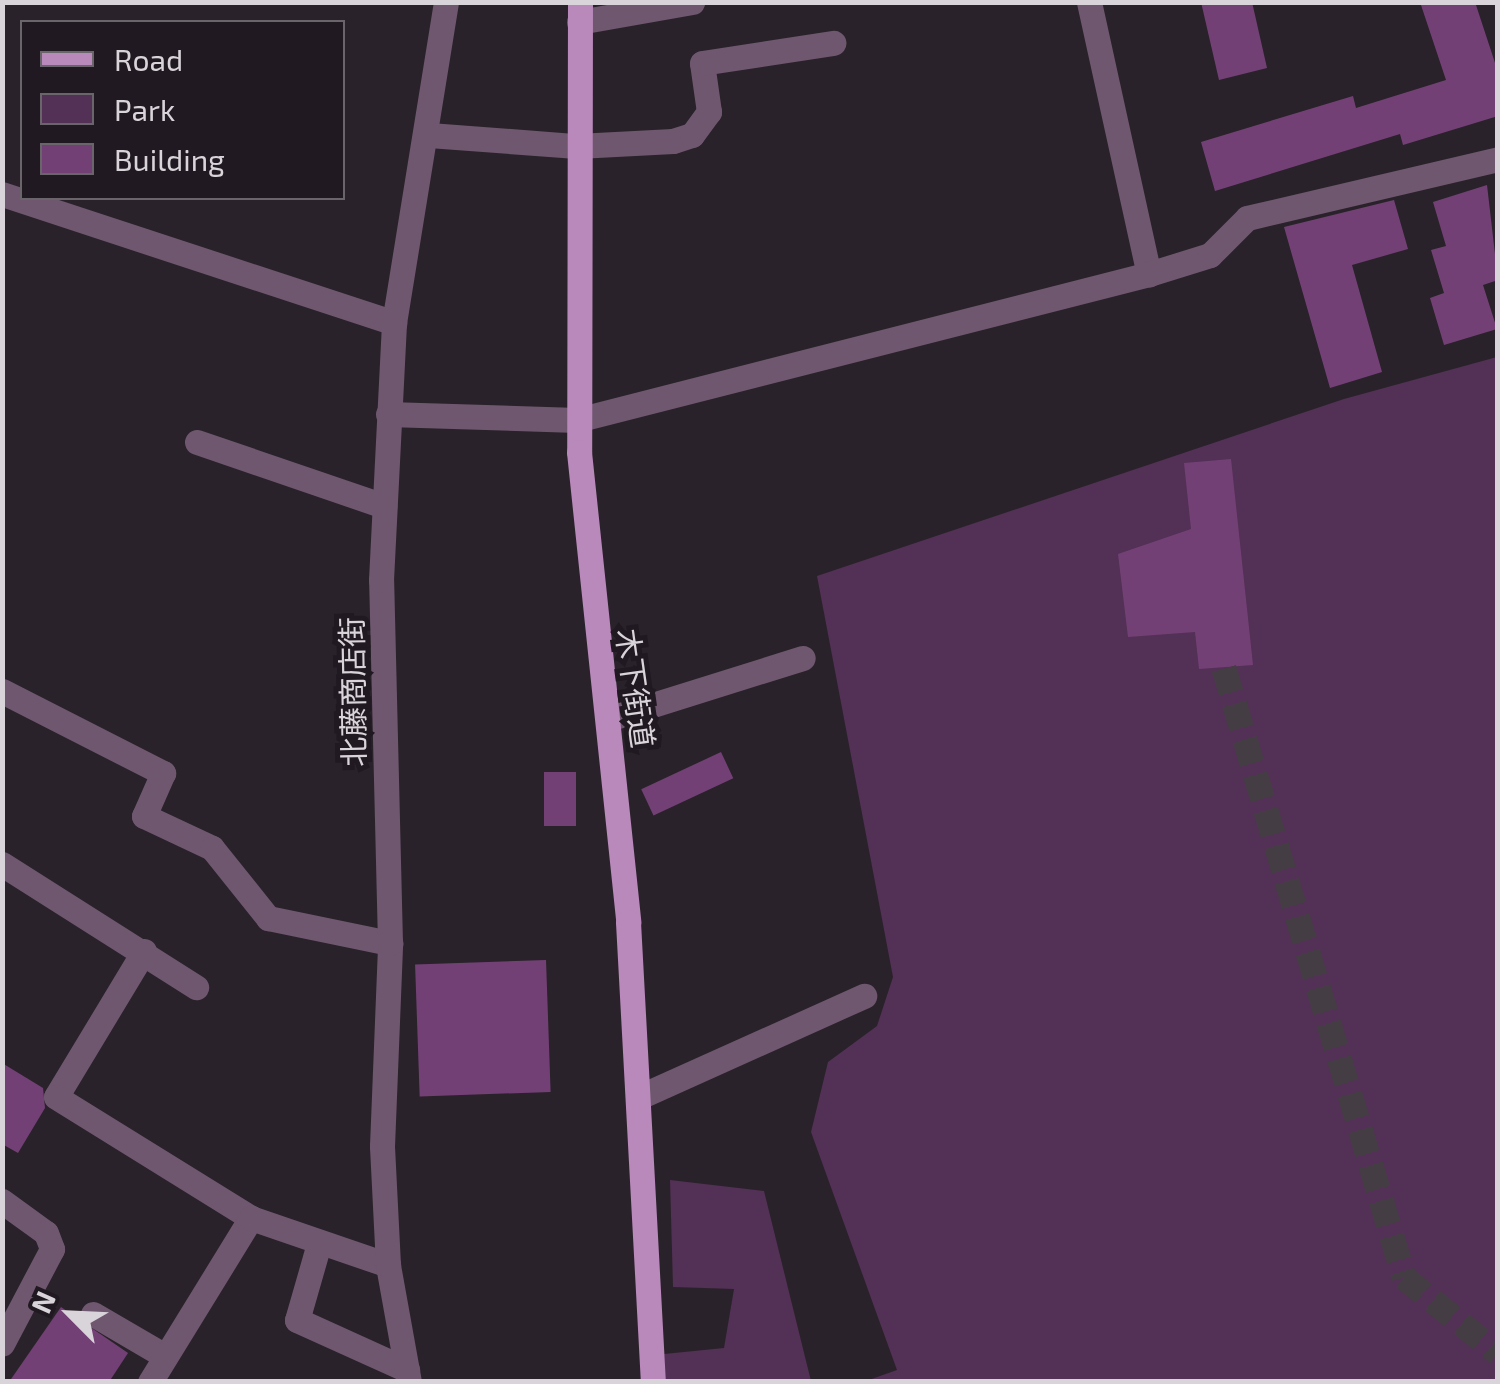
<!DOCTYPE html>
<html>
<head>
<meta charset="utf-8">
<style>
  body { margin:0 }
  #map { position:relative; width:1500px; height:1384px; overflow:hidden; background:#2a222a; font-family:"Exo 2","Noto Sans JP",sans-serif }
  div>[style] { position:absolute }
  .green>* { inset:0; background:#533055 }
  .building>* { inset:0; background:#734076; transform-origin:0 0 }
  .minor-tunnel>* { height:25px; margin-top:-12.5px; transform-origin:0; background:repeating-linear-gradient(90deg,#443d44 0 25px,transparent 0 37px) }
  .minor>* { height:25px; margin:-12.5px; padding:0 12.5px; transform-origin:12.5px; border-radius:12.5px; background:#6f586f }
  .major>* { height:25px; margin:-12.5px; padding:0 12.5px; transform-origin:12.5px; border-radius:12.5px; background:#b889ba }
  span { translate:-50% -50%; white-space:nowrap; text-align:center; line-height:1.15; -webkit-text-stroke:10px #201921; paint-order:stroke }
  .street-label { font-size:30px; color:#d9d4d9 }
  .frame { position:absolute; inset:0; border:5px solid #d9d4d9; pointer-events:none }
  .legend { position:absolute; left:20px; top:20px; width:325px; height:180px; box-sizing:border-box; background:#201921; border:2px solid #6a646b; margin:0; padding:12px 18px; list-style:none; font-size:30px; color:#d9d4d9 }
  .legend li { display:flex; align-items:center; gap:20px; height:50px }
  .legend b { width:50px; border:2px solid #6a646b }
  .north { position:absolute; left:20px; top:1264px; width:100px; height:100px; -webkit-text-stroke:8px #201921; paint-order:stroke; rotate:294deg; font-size:28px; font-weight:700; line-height:40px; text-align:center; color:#d9d4d9 }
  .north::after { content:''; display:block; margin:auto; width:35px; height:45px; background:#d9d4d9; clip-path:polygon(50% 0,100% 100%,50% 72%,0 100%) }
</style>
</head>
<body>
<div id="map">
  <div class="green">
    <div style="clip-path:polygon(1497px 357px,1497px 1381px,866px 1381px,897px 1370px,811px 1132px,828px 1062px,877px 1026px,893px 977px,817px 576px,1344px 399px)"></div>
    <div style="clip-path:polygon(670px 1180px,764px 1191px,811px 1381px,665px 1381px,664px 1354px,724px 1348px,734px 1289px,673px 1287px)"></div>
  </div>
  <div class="building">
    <div style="clip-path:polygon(1201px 2px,1252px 2px,1267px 68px,1219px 80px)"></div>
    <div style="clip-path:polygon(1420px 2px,1475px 2px,1498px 72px,1498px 116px,1403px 145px,1400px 134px,1215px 191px,1201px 142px,1353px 96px,1356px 108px,1446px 80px)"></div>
    <div style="clip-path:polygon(1487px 185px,1498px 280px,1483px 285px,1497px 329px,1444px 345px,1430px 298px,1444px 293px,1431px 250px,1446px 246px,1433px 202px)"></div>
    <div style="clip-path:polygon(1394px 200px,1408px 249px,1352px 265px,1382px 372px,1330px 388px,1284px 227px)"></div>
    <div style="clip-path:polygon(1231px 459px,1253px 665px,1199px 669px,1195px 632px,1128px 637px,1118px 554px,1191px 529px,1184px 463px)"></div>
    <div style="left:721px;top:752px;width:29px;height:88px;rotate:65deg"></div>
    <div style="left:544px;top:772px;width:32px;height:54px"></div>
    <div style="left:546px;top:960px;width:132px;height:131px;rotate:88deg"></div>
    <div style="clip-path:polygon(2px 1063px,43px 1088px,45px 1108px,18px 1153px,2px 1144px)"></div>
    <div style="clip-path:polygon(61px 1307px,128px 1353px,109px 1382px,9px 1382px)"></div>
  </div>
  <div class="minor-tunnel">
    <div style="left:1224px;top:668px;width:635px;rotate:73.53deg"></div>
    <div style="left:1404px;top:1277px;width:121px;rotate:39deg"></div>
  </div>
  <div class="minor">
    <div style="left:1089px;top:2px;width:279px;rotate:77.6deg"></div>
    <div style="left:579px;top:22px;width:115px;rotate:-10deg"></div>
    <div style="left:429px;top:135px;width:148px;rotate:4.3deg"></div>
    <div style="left:577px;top:146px;width:96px;rotate:-3deg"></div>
    <div style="left:673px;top:141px;width:20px;rotate:-18deg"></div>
    <div style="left:692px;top:135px;width:29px;rotate:-54deg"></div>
    <div style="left:709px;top:112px;width:49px;rotate:-98.1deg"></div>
    <div style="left:702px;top:63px;width:133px;rotate:-8.7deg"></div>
    <div style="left:2px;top:194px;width:413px;rotate:18.2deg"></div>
    <div style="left:388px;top:414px;width:189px;rotate:1.8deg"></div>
    <div style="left:577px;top:420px;width:590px;rotate:-14.32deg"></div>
    <div style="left:1149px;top:274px;width:64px;rotate:-17.3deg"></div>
    <div style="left:1210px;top:255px;width:52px;rotate:-45deg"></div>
    <div style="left:1247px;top:218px;width:258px;rotate:-13.2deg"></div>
    <div style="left:197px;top:442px;width:198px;rotate:18.9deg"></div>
    <div style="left:2px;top:691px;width:181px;rotate:27deg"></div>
    <div style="left:163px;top:773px;width:47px;rotate:113.8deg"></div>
    <div style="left:144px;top:816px;width:75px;rotate:25.2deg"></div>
    <div style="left:212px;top:848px;width:90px;rotate:51.3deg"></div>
    <div style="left:268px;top:918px;width:125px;rotate:11.6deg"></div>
    <div style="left:608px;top:719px;width:204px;rotate:-17.4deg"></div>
    <div style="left:2px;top:864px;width:230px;rotate:32.4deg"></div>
    <div style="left:144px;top:951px;width:170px;rotate:121.1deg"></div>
    <div style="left:56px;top:1097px;width:229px;rotate:31.8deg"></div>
    <div style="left:639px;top:1097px;width:247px;rotate:-24.2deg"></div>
    <div style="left:2px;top:1201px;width:54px;rotate:36deg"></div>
    <div style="left:46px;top:1233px;width:17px;rotate:69deg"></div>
    <div style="left:52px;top:1249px;width:107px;rotate:117.8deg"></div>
    <div style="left:318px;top:1247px;width:76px;rotate:106deg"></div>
    <div style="left:297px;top:1320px;width:121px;rotate:24.4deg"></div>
    <div style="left:93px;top:1314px;width:83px;rotate:30.3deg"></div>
    <div style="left:150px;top:1382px;width:193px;rotate:-58.4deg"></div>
    <div style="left:251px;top:1218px;width:145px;rotate:18.9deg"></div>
    <div style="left:409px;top:1382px;width:119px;rotate:-100.2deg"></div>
    <div style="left:388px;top:1265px;width:119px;rotate:-92.9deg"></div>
    <div style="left:382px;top:1146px;width:203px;rotate:-87.7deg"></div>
    <div style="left:390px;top:943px;width:363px;rotate:-91.4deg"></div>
    <div style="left:381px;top:580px;width:257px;rotate:-87.1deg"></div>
    <div style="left:394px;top:323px;width:325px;rotate:-80.8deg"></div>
  </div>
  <div class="major">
    <div style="left:580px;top:2px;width:450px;rotate:90.1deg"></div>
    <div style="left:579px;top:452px;width:473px;rotate:84deg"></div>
    <div style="left:628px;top:922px;width:461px;rotate:86.9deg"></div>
  </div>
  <div class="street-label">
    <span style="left:636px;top:688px;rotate:82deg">木下街道</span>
    <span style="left:352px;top:692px;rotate:-91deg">北藤商店街</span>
  </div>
  <div class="frame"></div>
  <ul class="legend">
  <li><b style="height:12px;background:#b889ba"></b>Road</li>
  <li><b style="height:28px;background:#533055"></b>Park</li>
  <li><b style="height:28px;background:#734076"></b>Building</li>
  </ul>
  <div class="north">N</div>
</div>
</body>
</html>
